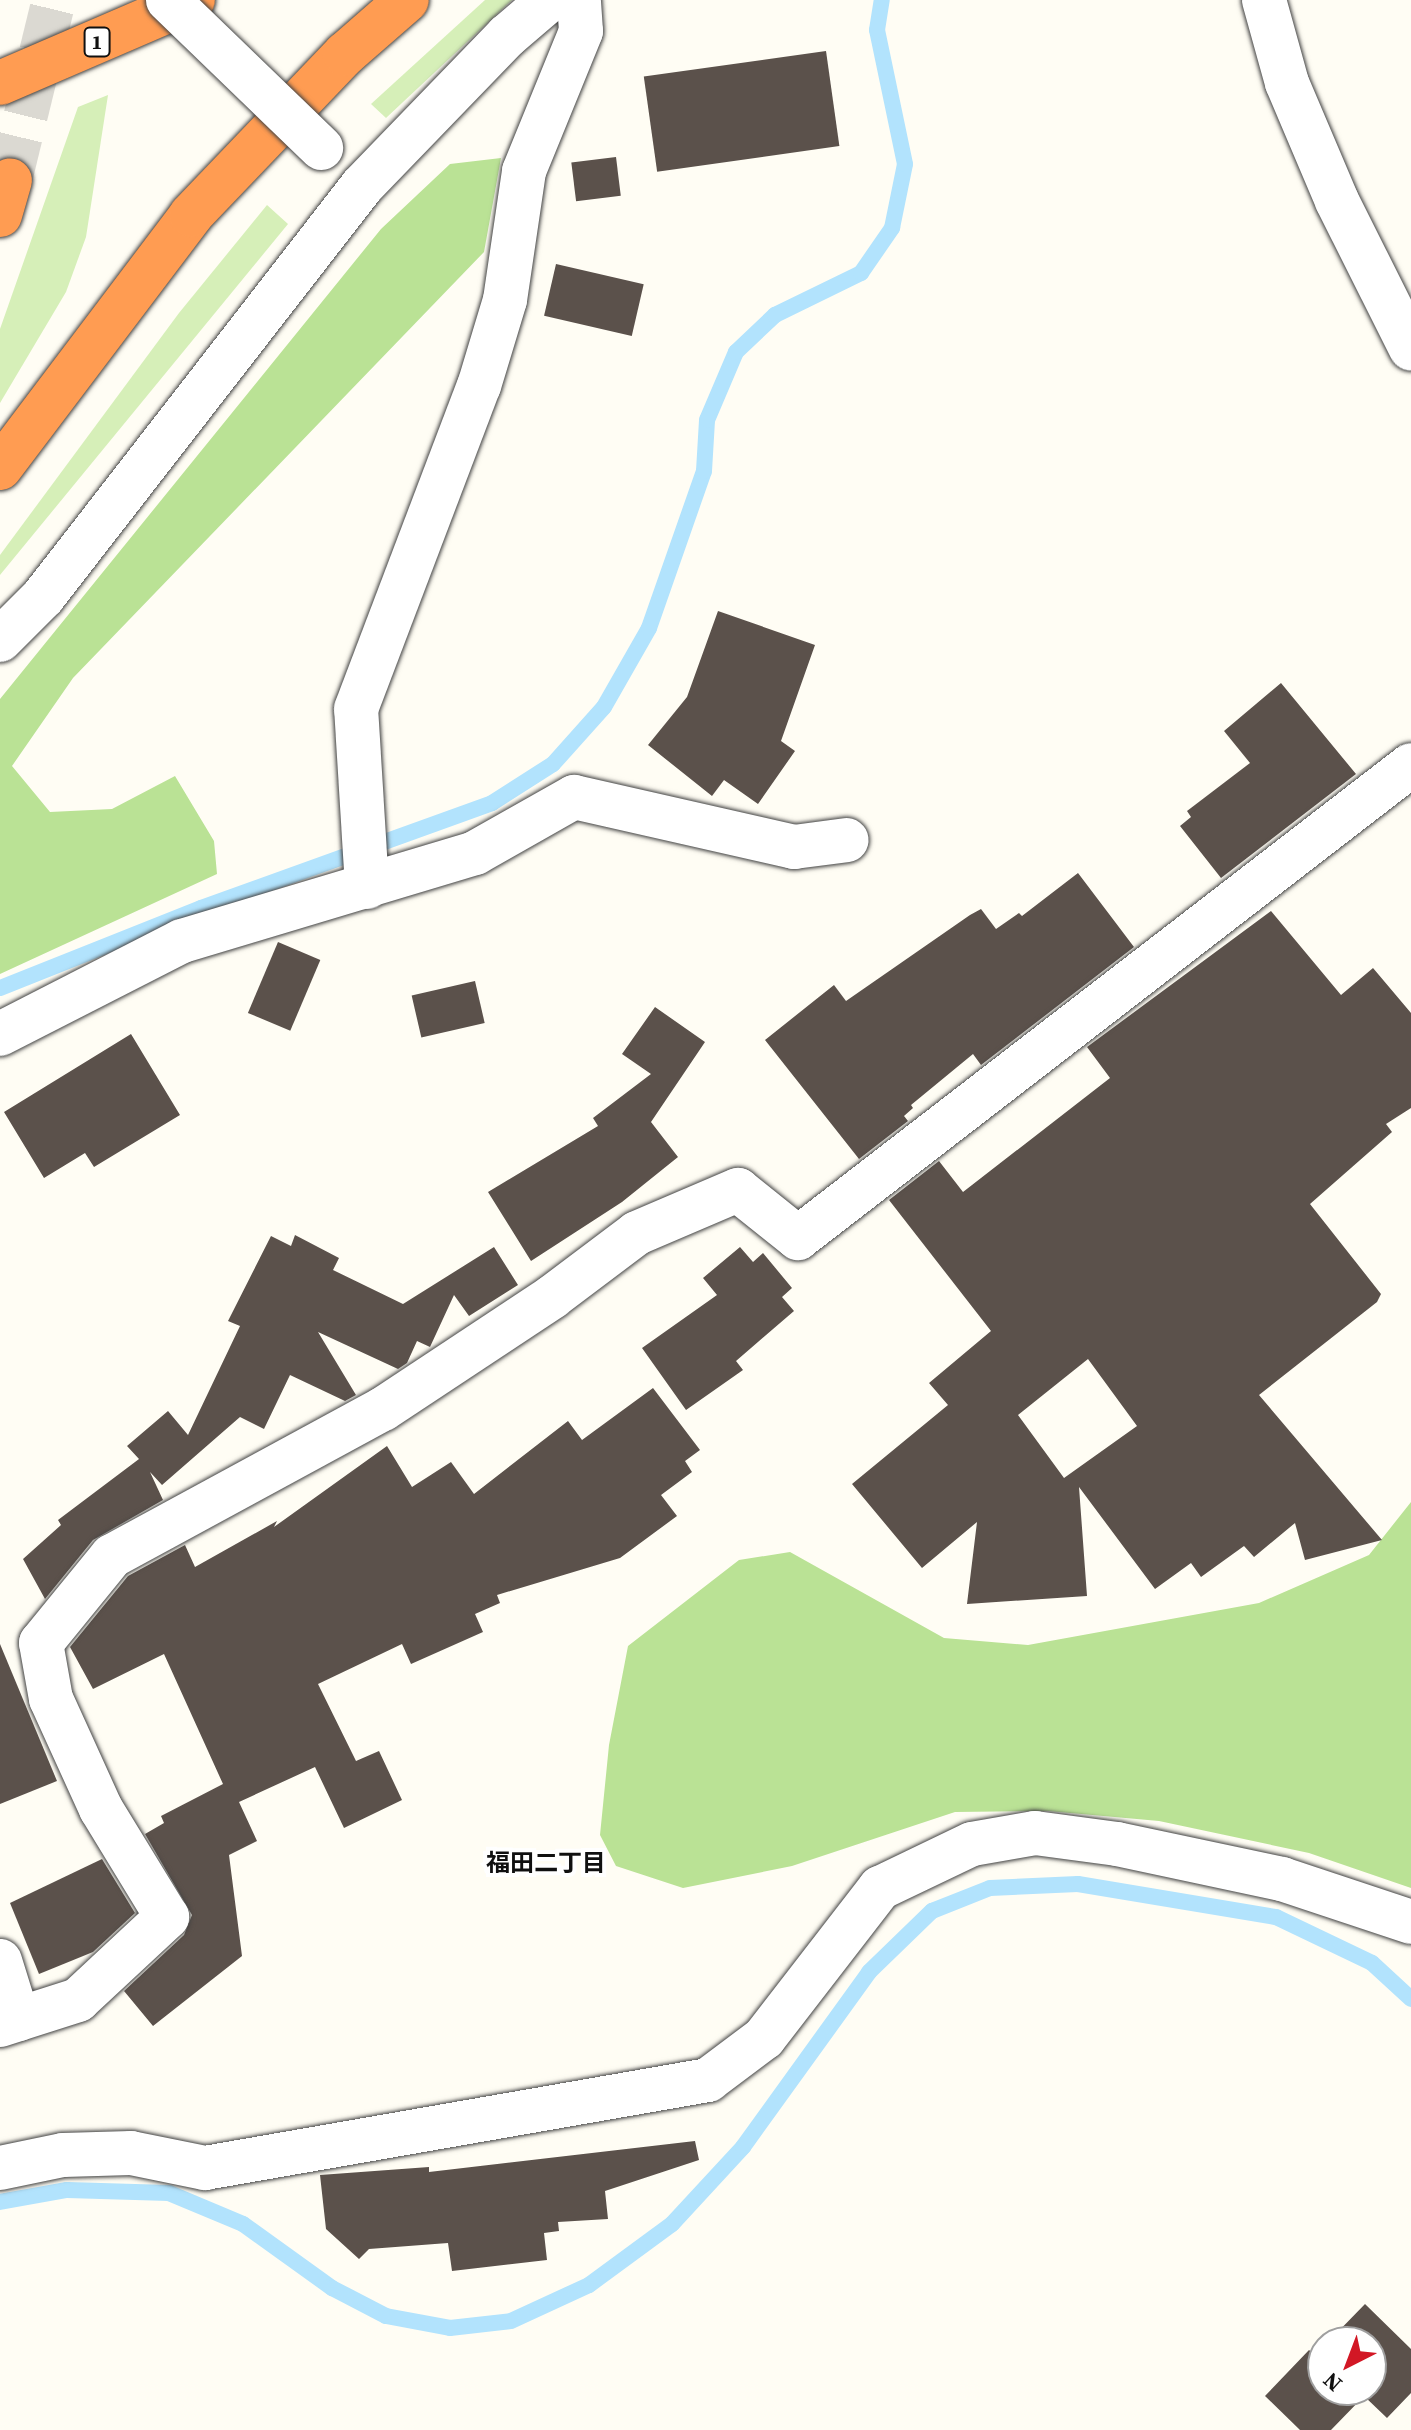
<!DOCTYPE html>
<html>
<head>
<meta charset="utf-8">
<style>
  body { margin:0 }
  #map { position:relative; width:1411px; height:2430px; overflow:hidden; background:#fffdf4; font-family:"Source Serif 4","Noto Sans JP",serif }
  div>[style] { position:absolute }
  .green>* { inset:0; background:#d6efb8 }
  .forest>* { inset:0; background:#bae295 }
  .stream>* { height:16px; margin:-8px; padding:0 8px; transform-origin:8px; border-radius:8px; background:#b2e3fd }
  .building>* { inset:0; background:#5b514b; transform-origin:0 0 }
  .motorway-tunnel>* { height:44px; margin-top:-22px; transform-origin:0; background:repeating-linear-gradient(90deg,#dbd9d2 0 44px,transparent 0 66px) }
  .roads { filter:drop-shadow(0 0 2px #434343) drop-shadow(0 0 2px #434343) }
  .minor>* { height:44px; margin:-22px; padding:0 22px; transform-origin:22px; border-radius:22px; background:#fff }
  .tertiary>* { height:44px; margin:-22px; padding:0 22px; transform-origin:22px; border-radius:22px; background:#fff }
  .motorway>* { height:44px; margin:-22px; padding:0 22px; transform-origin:22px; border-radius:22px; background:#ff9c52 }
  .bridges { filter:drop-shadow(0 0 2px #434343) drop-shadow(0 0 2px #434343) }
  .minor-bridge>* { height:44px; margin:-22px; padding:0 22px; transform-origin:22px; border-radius:22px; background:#fff }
  span { translate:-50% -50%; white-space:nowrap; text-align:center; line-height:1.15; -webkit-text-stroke:8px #fff; paint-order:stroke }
  .shield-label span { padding:2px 6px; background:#fff; border:2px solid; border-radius:6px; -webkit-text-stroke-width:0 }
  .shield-label { font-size:20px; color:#101010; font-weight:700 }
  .neighbourhood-label { font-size:24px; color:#101010; font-weight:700 }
  .north { position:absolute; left:1307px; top:2326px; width:80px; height:80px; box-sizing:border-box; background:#fff; border:2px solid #9f9f9f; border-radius:50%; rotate:222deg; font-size:22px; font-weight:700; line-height:32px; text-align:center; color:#101010 }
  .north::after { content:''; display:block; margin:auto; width:28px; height:36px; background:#d21725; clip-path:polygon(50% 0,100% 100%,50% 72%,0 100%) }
</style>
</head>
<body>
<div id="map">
  <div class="green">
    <div style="clip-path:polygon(485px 0,512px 0,386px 118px,371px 104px)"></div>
    <div style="clip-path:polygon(108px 95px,86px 237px,66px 292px,0 403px,0 329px,78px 107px)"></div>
    <div style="clip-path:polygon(267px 205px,288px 224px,0 575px,0 555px,179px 313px)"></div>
  </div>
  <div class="forest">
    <div style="clip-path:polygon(501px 158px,484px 252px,73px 678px,12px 766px,50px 812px,112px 809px,175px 776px,214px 841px,217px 874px,0 974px,0 699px,381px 229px,450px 164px)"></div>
    <div style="clip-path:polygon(1411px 1502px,1411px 1888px,1309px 1853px,1159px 1821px,1048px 1811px,955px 1812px,792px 1866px,683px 1888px,616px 1866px,600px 1835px,609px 1745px,628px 1646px,739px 1560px,790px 1552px,944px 1638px,1028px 1645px,1259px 1603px,1369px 1555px)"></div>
  </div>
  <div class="stream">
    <div style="left:0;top:988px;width:216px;rotate:-21.7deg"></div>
    <div style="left:201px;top:908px;width:309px;rotate:-19.8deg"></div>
    <div style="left:492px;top:803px;width:72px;rotate:-32.6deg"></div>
    <div style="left:553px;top:764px;width:76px;rotate:-48.2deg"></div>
    <div style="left:604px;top:707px;width:91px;rotate:-60.3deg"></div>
    <div style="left:649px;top:628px;width:166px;rotate:-70.7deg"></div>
    <div style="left:704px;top:471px;width:51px;rotate:-86.6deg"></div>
    <div style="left:707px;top:420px;width:74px;rotate:-66.9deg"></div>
    <div style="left:736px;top:352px;width:54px;rotate:-43.5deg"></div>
    <div style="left:775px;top:315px;width:96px;rotate:-26deg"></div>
    <div style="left:861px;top:273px;width:55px;rotate:-55.4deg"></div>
    <div style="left:892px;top:228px;width:65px;rotate:-78.5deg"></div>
    <div style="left:905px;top:164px;width:137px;rotate:-101.8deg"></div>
    <div style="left:877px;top:30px;width:30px;rotate:-81deg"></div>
    <div style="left:0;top:2202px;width:68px;rotate:-10.2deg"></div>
    <div style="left:67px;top:2190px;width:102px;rotate:1.7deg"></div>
    <div style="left:169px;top:2193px;width:80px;rotate:22.7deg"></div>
    <div style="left:243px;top:2224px;width:110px;rotate:35.7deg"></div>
    <div style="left:332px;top:2288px;width:61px;rotate:27.4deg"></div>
    <div style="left:386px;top:2316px;width:65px;rotate:10.6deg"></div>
    <div style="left:450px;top:2328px;width:61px;rotate:-6.5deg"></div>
    <div style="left:511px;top:2321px;width:86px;rotate:-24.8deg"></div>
    <div style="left:589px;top:2285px;width:103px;rotate:-36.3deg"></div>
    <div style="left:672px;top:2224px;width:105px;rotate:-47.3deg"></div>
    <div style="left:743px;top:2147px;width:216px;rotate:-54.2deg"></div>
    <div style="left:869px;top:1972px;width:88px;rotate:-44.1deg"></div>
    <div style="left:932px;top:1911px;width:62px;rotate:-21.6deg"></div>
    <div style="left:990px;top:1888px;width:88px;rotate:-2.6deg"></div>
    <div style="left:1078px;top:1884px;width:201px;rotate:9.5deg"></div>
    <div style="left:1276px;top:1917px;width:106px;rotate:25.6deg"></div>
    <div style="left:1372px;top:1963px;width:53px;rotate:42.7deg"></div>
  </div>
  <div class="building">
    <div style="left:826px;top:51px;width:96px;height:184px;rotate:82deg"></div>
    <div style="left:616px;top:157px;width:39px;height:45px;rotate:83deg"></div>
    <div style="left:556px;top:264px;width:90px;height:53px;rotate:13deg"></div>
    <div style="clip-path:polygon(718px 611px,815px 645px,781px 741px,795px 751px,758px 804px,724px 780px,712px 796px,648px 745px,687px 697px)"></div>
    <div style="clip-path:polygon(1281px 683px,1356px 774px,1221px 878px,1180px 826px,1191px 817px,1187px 811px,1250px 763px,1224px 731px)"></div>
    <div style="clip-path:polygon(1078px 873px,1134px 947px,981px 1065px,973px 1054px,911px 1105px,913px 1108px,904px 1116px,908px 1121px,859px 1159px,765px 1040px,834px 985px,846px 1001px,970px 915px,981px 909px,996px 929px,1019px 913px,1022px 916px)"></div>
    <div style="clip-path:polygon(evenodd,1271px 911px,1341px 995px,1373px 968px,1411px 1013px,1411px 1108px,1386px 1124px,1392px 1132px,1310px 1204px,1381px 1294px,1377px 1302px,1259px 1395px,1382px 1540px,1305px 1560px,1295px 1523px,1254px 1557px,1244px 1546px,1201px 1577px,1191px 1563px,1155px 1589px,1079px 1487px,1087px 1596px,967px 1604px,977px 1522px,922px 1568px,852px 1484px,948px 1405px,929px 1383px,991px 1331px,889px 1200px,939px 1161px,963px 1192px,1110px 1078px,1087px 1047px,1271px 911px,1088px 1359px,1137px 1426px,1064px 1478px,1018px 1415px,1088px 1359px)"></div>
    <div style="left:278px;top:942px;width:46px;height:77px;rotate:23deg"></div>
    <div style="left:475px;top:981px;width:43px;height:65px;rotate:77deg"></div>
    <div style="clip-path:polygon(655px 1007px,705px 1042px,651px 1122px,678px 1157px,622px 1202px,531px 1261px,488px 1192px,598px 1126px,593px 1118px,651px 1074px,622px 1054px)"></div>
    <div style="clip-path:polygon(131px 1034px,180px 1115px,94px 1167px,85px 1153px,44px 1178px,4px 1112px)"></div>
    <div style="clip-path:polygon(295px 1235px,339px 1258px,333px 1270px,403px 1304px,494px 1247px,518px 1285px,469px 1316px,454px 1295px,430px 1347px,417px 1341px,407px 1363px,398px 1369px,318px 1332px,356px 1395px,345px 1401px,290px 1375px,264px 1429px,240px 1417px,162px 1485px,150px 1472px,163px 1500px,93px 1540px,45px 1599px,23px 1559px,61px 1525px,58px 1520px,139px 1459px,127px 1446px,168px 1411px,188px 1435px,240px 1326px,228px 1321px,271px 1236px,291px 1246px)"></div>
    <div style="clip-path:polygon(740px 1247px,753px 1262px,763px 1253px,792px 1288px,782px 1297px,794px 1311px,736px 1361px,743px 1370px,686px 1410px,642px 1348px,717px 1295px,703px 1278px)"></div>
    <div style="clip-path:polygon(653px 1388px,700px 1450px,685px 1461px,692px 1472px,661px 1495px,677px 1516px,620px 1558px,497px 1595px,500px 1603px,475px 1614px,483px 1632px,411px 1664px,402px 1644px,318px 1684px,356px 1761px,379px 1751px,402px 1800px,344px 1828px,315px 1767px,239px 1802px,257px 1841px,229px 1855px,242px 1956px,153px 2026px,124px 1991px,184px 1935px,192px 1915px,145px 1834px,164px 1823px,161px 1816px,223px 1784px,164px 1654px,93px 1689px,70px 1647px,128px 1576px,185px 1545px,195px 1567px,277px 1521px,274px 1527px,387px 1446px,412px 1487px,451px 1462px,474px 1494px,568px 1421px,582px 1440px)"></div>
    <div style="clip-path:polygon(0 1644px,57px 1781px,0 1804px)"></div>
    <div style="clip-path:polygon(102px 1859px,135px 1913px,93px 1952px,39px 1974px,10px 1903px)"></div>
    <div style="clip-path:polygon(695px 2141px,699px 2160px,605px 2191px,608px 2219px,558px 2222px,559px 2231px,544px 2233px,547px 2260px,452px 2271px,448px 2243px,369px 2249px,359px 2259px,326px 2229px,320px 2175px,429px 2167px,429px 2172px)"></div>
    <div style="clip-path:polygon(1365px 2304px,1411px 2349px,1411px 2393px,1387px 2418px,1364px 2396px,1331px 2430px,1300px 2430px,1265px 2396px,1309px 2350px,1315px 2355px,1323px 2347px,1323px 2390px,1371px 2390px,1371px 2342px,1328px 2342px)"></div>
  </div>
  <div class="motorway-tunnel">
    <div style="left:10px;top:180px;width:185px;rotate:-76.3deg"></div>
  </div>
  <div class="roads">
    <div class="minor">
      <div style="left:1337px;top:201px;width:165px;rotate:63.4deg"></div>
      <div style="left:0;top:640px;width:61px;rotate:-45deg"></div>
      <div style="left:43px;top:597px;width:520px;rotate:-52.18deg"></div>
      <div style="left:362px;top:186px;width:209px;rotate:-46deg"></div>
      <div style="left:507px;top:36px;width:55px;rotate:-40.6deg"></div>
      <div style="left:367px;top:887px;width:178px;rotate:-93.5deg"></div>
      <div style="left:356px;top:709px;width:346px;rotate:-69.2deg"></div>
      <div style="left:479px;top:386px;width:90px;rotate:-73.2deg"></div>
      <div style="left:505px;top:300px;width:130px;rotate:-81.6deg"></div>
      <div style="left:524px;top:171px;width:151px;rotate:-67.8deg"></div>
      <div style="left:581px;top:31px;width:31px;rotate:-94deg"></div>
      <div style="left:0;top:1034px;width:204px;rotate:-27.1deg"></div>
      <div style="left:182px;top:941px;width:306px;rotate:-16.7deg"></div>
      <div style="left:475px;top:853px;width:114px;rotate:-29.5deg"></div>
      <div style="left:574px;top:797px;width:226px;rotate:12.8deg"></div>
      <div style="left:794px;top:847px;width:53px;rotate:-7.5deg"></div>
      <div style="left:0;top:1961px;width:61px;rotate:72.8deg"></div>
      <div style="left:0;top:2025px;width:82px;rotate:-17.8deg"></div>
      <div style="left:78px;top:2000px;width:122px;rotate:-43deg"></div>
      <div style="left:167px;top:1917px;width:127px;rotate:-121.4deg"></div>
      <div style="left:101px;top:1809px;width:121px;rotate:-114.4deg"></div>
      <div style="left:51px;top:1699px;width:57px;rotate:-100.1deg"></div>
      <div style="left:41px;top:1643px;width:112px;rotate:-50.8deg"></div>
      <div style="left:112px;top:1556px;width:308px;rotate:-28.5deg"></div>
      <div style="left:383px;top:1409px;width:203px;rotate:-33.5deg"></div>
      <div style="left:552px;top:1297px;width:106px;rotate:-37deg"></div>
      <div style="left:637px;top:1233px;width:110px;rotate:-23.1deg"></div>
      <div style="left:738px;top:1190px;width:77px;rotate:38.7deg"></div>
      <div style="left:798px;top:1238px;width:774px;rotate:-37.65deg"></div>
      <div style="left:0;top:2168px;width:64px;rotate:-11.7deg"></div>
      <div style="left:63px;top:2155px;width:68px;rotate:-1.7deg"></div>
      <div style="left:131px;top:2153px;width:76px;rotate:11.5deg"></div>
      <div style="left:205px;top:2168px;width:511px;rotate:-9.92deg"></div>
      <div style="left:708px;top:2080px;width:70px;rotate:-36.9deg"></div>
      <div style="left:764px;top:2038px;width:190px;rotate:-52.3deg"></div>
      <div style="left:880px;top:1888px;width:102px;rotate:-25.6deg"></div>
      <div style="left:972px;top:1844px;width:64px;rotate:-9.9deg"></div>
      <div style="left:1035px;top:1833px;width:83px;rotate:7.6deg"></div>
      <div style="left:1117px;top:1844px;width:169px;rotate:12deg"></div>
      <div style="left:1282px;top:1879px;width:136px;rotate:18.4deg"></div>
    </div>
    <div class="tertiary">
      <div style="left:1264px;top:0;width:86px;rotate:74.5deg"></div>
      <div style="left:1287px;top:83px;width:128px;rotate:67deg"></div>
    </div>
    <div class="motorway">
      <div style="left:0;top:83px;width:210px;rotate:-23.3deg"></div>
      <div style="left:0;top:215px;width:36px;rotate:-74deg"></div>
      <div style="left:0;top:468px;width:317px;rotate:-52.9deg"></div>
      <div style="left:191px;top:215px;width:223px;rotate:-46.3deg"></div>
      <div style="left:345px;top:54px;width:82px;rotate:-41.1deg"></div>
    </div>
  </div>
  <div class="bridges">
    <div class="minor-bridge">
      <div style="left:168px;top:0;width:213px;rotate:44deg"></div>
    </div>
  </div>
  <div class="shield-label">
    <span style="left:97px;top:42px">1</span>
  </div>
  <div class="neighbourhood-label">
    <span style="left:546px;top:1863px">福田二丁目</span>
  </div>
  <div class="north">N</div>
</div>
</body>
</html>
